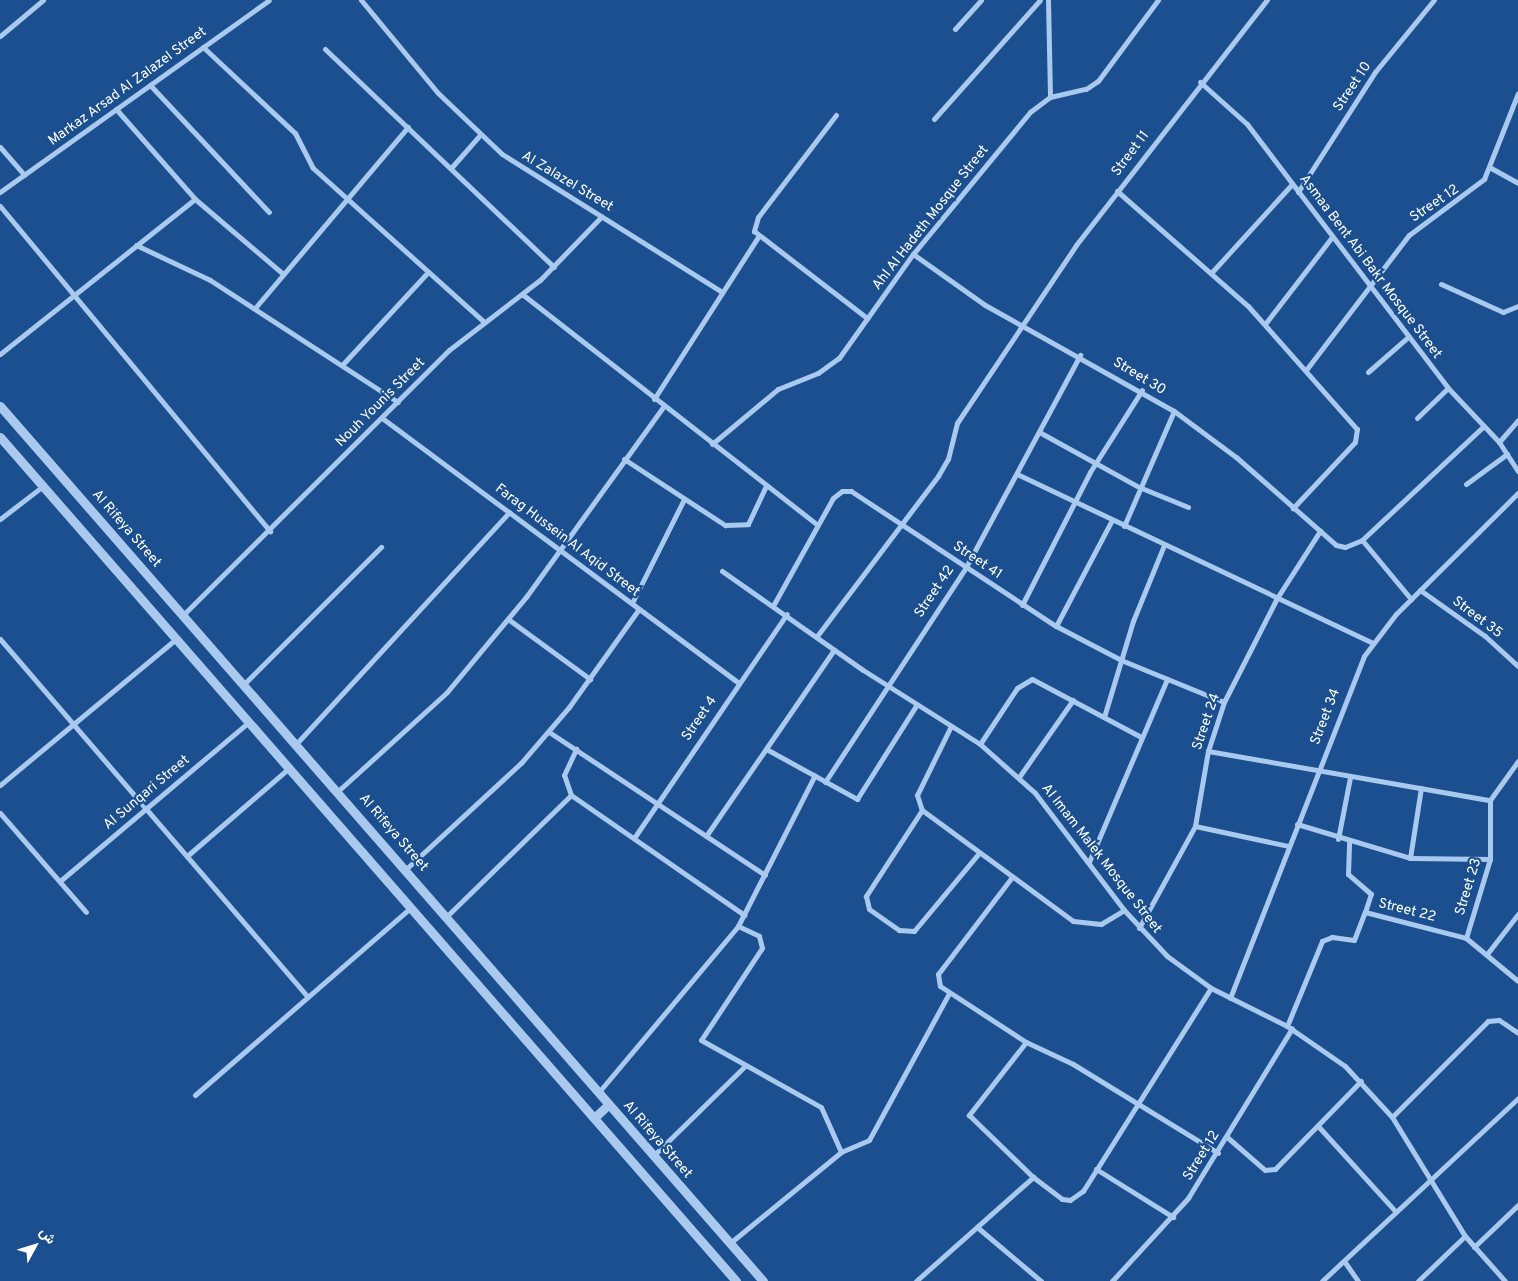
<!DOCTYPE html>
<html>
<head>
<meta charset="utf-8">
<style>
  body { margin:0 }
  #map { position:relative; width:1518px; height:1281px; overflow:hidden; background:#1b4f8f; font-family:Overpass,Vazirmatn,sans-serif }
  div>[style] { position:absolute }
  .minor>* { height:5px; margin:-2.5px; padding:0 2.5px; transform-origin:2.5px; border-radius:2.5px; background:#a9c9ee }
  .tertiary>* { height:9px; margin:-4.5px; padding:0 4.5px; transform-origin:4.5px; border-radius:4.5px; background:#a9c9ee }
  span { translate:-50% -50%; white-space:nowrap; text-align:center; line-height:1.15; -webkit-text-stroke:4.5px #1b4f8f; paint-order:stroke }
  .street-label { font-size:14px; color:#fff }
  .north { position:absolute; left:10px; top:1221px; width:50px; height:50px; -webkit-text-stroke:4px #1b4f8f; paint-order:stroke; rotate:51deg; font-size:14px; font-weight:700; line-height:20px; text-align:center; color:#fff }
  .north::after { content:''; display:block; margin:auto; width:18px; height:22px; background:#fff; clip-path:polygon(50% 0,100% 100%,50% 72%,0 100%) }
</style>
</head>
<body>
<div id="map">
  <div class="minor">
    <div style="left:361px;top:0;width:121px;rotate:50.4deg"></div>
    <div style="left:438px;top:93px;width:88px;rotate:43.6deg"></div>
    <div style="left:502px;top:154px;width:260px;rotate:32.1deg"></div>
    <div style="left:1048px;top:0;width:97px;rotate:88.8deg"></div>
    <div style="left:955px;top:29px;width:39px;rotate:-48deg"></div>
    <div style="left:0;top:36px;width:56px;rotate:-39.9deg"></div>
    <div style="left:203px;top:47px;width:126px;rotate:43.1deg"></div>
    <div style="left:295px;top:133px;width:39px;rotate:63deg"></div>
    <div style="left:313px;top:168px;width:229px;rotate:42deg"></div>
    <div style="left:325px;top:49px;width:316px;rotate:43.6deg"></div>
    <div style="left:1200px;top:82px;width:63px;rotate:41.8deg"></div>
    <div style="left:1247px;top:124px;width:332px;rotate:52.7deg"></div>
    <div style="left:1448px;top:388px;width:74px;rotate:46.6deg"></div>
    <div style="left:1499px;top:442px;width:35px;rotate:57deg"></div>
    <div style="left:150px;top:85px;width:174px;rotate:46.9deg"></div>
    <div style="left:116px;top:109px;width:120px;rotate:48.7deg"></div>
    <div style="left:195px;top:199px;width:116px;rotate:40.4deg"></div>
    <div style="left:836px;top:115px;width:128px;rotate:127.4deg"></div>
    <div style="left:758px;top:217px;width:15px;rotate:106deg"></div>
    <div style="left:754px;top:231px;width:143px;rotate:37.6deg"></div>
    <div style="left:934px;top:119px;width:159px;rotate:-48.3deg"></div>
    <div style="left:0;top:147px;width:37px;rotate:49deg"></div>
    <div style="left:451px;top:168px;width:44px;rotate:-48.7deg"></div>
    <div style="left:1491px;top:168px;width:31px;rotate:29deg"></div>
    <div style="left:1117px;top:191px;width:174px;rotate:41.3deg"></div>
    <div style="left:1248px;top:306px;width:164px;rotate:48.5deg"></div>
    <div style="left:1357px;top:429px;width:13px;rotate:99deg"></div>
    <div style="left:1355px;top:442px;width:91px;rotate:133.2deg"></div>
    <div style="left:0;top:192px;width:330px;rotate:-35.5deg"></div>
    <div style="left:1298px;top:192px;width:143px;rotate:-57.3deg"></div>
    <div style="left:1375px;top:72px;width:93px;rotate:-50.7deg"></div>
    <div style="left:0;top:206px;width:423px;rotate:50.3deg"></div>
    <div style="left:136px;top:245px;width:82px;rotate:25.3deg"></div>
    <div style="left:210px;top:280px;width:224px;rotate:33deg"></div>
    <div style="left:913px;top:254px;width:88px;rotate:35.3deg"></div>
    <div style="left:985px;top:305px;width:217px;rotate:29.3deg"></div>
    <div style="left:1174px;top:411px;width:77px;rotate:36.6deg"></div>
    <div style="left:1236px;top:457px;width:133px;rotate:41.3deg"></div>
    <div style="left:1336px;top:545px;width:9px;rotate:13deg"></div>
    <div style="left:1345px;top:547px;width:18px;rotate:-22deg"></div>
    <div style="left:1362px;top:540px;width:167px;rotate:-43.1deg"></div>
    <div style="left:1212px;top:272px;width:119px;rotate:-47.7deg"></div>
    <div style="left:1441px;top:284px;width:68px;rotate:24.3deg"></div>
    <div style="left:1503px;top:312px;width:16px;rotate:-22deg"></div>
    <div style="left:522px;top:294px;width:375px;rotate:38deg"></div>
    <div style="left:255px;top:308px;width:237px;rotate:-49.8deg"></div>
    <div style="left:1265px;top:324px;width:110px;rotate:-52.4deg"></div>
    <div style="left:0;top:354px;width:249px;rotate:-38.5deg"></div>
    <div style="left:342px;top:365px;width:127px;rotate:-47.2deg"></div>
    <div style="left:1306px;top:370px;width:170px;rotate:-52.7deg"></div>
    <div style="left:1409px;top:235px;width:94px;rotate:-36.7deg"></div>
    <div style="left:1484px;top:179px;width:92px;rotate:-68.4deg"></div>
    <div style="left:1368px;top:372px;width:53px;rotate:-41.2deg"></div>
    <div style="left:654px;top:399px;width:193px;rotate:-57.3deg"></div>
    <div style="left:382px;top:418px;width:443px;rotate:36.6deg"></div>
    <div style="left:1417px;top:418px;width:43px;rotate:-44.1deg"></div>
    <div style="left:1041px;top:433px;width:112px;rotate:28.9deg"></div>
    <div style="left:1139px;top:487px;width:53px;rotate:22.2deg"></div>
    <div style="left:1499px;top:442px;width:29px;rotate:-49deg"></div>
    <div style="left:712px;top:444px;width:86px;rotate:-39.8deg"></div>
    <div style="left:778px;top:389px;width:43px;rotate:-21.8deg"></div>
    <div style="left:818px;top:373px;width:26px;rotate:-36deg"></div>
    <div style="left:839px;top:358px;width:128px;rotate:-54.6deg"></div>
    <div style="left:913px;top:254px;width:184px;rotate:-50.5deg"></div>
    <div style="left:1030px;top:112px;width:25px;rotate:-37deg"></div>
    <div style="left:1050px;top:97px;width:37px;rotate:-13deg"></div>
    <div style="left:1086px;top:89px;width:14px;rotate:-34deg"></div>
    <div style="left:1098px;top:81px;width:101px;rotate:-53.5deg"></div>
    <div style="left:624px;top:459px;width:121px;rotate:33.2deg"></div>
    <div style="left:725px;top:525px;width:23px;rotate:-2deg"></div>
    <div style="left:748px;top:524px;width:42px;rotate:-64.7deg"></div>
    <div style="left:1017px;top:474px;width:394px;rotate:25.4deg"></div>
    <div style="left:1466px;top:484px;width:51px;rotate:-36.2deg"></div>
    <div style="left:0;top:519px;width:54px;rotate:-37.5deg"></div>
    <div style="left:1124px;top:526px;width:125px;rotate:-66.5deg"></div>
    <div style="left:1362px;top:540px;width:77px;rotate:50.3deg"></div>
    <div style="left:722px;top:571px;width:172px;rotate:35.1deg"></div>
    <div style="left:863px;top:670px;width:138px;rotate:32.3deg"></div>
    <div style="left:980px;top:744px;width:74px;rotate:41.7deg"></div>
    <div style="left:1035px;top:793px;width:147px;rotate:52.7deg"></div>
    <div style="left:1124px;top:910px;width:63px;rotate:46.9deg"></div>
    <div style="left:1167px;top:956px;width:54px;rotate:36deg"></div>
    <div style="left:1211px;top:988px;width:85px;rotate:26.6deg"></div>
    <div style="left:1287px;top:1026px;width:70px;rotate:34.6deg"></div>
    <div style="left:1345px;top:1066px;width:69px;rotate:47.3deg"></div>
    <div style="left:1392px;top:1117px;width:140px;rotate:58.5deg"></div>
    <div style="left:1465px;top:1236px;width:60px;rotate:48.4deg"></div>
    <div style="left:1420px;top:590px;width:80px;rotate:35.3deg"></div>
    <div style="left:1485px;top:636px;width:45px;rotate:42.3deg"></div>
    <div style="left:632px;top:603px;width:114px;rotate:-63.4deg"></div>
    <div style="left:774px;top:604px;width:121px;rotate:-60.9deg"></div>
    <div style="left:833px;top:498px;width:11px;rotate:-38deg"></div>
    <div style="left:842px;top:491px;width:9px"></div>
    <div style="left:851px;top:491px;width:245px;rotate:33.4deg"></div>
    <div style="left:1056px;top:626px;width:73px;rotate:27.6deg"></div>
    <div style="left:1121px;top:660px;width:111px;rotate:22.2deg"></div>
    <div style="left:1022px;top:605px;width:149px;rotate:-62.9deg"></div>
    <div style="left:1090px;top:472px;width:97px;rotate:-57.6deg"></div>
    <div style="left:183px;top:615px;width:375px;rotate:-44.9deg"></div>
    <div style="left:449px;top:350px;width:115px;rotate:-37.6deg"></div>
    <div style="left:540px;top:280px;width:88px;rotate:-45.9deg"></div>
    <div style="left:508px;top:619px;width:102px;rotate:36.2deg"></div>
    <div style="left:1056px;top:626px;width:120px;rotate:-62.2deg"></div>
    <div style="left:817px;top:636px;width:201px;rotate:-52.9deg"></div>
    <div style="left:938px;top:476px;width:20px;rotate:-60deg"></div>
    <div style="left:948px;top:459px;width:37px;rotate:-76deg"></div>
    <div style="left:957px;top:423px;width:214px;rotate:-56.2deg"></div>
    <div style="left:1076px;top:245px;width:311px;rotate:-52.1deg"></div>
    <div style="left:0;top:639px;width:472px;rotate:49.3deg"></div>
    <div style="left:244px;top:684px;width:194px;rotate:-45deg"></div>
    <div style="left:1104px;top:717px;width:100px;rotate:-73.2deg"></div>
    <div style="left:1133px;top:621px;width:82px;rotate:-67.8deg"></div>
    <div style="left:951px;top:726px;width:77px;rotate:116.2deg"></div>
    <div style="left:917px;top:795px;width:16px;rotate:72deg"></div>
    <div style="left:922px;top:810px;width:187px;rotate:36.3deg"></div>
    <div style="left:1073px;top:921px;width:28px;rotate:6deg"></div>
    <div style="left:1101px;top:924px;width:27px;rotate:-31deg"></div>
    <div style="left:549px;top:732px;width:259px;rotate:33.5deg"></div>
    <div style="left:296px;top:744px;width:315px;rotate:-47.4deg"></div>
    <div style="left:980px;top:744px;width:67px;rotate:-56.5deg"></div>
    <div style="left:1017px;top:688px;width:17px;rotate:-31deg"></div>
    <div style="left:1032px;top:679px;width:123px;rotate:28deg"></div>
    <div style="left:768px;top:750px;width:102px;rotate:28.8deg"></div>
    <div style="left:857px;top:799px;width:112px;rotate:-57.7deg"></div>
    <div style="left:1208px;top:751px;width:286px;rotate:9.9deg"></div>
    <div style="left:1019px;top:777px;width:94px;rotate:-55deg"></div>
    <div style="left:825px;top:782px;width:257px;rotate:-56.7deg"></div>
    <div style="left:966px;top:567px;width:241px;rotate:-61.7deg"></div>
    <div style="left:0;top:785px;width:229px;rotate:-39.7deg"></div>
    <div style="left:338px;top:791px;width:147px;rotate:-42.2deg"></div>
    <div style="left:447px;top:692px;width:124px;rotate:-50.3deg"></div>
    <div style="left:526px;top:597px;width:234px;rotate:-54.2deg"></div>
    <div style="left:571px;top:795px;width:21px;rotate:-109deg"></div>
    <div style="left:564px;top:775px;width:29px;rotate:-65deg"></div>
    <div style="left:922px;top:810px;width:103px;rotate:123.1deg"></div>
    <div style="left:866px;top:896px;width:13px;rotate:77deg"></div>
    <div style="left:869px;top:909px;width:37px;rotate:35deg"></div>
    <div style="left:899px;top:930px;width:15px;rotate:4deg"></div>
    <div style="left:914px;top:931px;width:102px;rotate:-50.2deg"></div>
    <div style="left:0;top:813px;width:131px;rotate:49deg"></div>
    <div style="left:1297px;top:824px;width:118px;rotate:16.7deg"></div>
    <div style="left:1410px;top:858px;width:80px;rotate:0.7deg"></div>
    <div style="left:1195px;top:826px;width:95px;rotate:12.1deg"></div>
    <div style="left:706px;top:836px;width:226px;rotate:-55.5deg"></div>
    <div style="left:634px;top:838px;width:271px;rotate:-55.7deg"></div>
    <div style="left:1338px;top:839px;width:63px;rotate:-79deg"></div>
    <div style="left:187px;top:856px;width:135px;rotate:-40.8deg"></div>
    <div style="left:1410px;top:858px;width:71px;rotate:-81.1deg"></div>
    <div style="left:1089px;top:862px;width:199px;rotate:-66.9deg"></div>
    <div style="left:406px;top:869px;width:156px;rotate:-42.7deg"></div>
    <div style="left:521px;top:763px;width:74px;rotate:-49.4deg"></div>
    <div style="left:569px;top:707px;width:120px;rotate:-54.5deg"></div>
    <div style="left:1012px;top:877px;width:122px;rotate:127.3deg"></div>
    <div style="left:938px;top:974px;width:12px;rotate:81deg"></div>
    <div style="left:940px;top:986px;width:103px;rotate:33.1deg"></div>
    <div style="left:1026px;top:1042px;width:52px;rotate:25.1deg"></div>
    <div style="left:1073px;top:1064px;width:170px;rotate:31.5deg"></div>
    <div style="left:60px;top:881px;width:247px;rotate:-40.1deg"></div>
    <div style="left:1365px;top:912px;width:104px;rotate:14.4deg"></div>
    <div style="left:1466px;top:938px;width:67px;rotate:39.6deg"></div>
    <div style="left:447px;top:916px;width:173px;rotate:-44.3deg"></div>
    <div style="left:571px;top:795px;width:211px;rotate:34.7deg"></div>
    <div style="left:738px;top:926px;width:23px;rotate:25deg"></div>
    <div style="left:759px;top:936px;width:12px;rotate:76deg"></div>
    <div style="left:762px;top:948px;width:110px;rotate:123.5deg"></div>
    <div style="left:701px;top:1040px;width:137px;rotate:29.2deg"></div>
    <div style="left:821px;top:1107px;width:49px;rotate:66deg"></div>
    <div style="left:1139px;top:928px;width:116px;rotate:-61.2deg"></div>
    <div style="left:1195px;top:826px;width:76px;rotate:-80.2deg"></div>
    <div style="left:1208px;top:751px;width:52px;rotate:-71.9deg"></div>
    <div style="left:1224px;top:702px;width:117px;rotate:-63deg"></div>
    <div style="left:1277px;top:598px;width:80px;rotate:-57.3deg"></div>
    <div style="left:1466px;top:938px;width:83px;rotate:-73.1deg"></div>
    <div style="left:1490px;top:859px;width:59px;rotate:-90deg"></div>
    <div style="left:1490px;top:800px;width:48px;rotate:-54.3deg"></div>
    <div style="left:1487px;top:954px;width:51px;rotate:-52.2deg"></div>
    <div style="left:1230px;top:998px;width:367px;rotate:-68.6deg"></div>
    <div style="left:1364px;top:656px;width:53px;rotate:-52.7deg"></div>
    <div style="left:1396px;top:614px;width:172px;rotate:-44.8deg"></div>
    <div style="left:1287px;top:1026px;width:92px;rotate:-67.6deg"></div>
    <div style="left:1322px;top:941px;width:11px;rotate:-22deg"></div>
    <div style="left:1332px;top:937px;width:22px;rotate:8deg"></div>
    <div style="left:1354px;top:940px;width:30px;rotate:-69deg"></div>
    <div style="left:1365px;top:912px;width:19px;rotate:-72deg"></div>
    <div style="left:1371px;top:894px;width:30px;rotate:-139deg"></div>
    <div style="left:1348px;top:874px;width:34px;rotate:-88deg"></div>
    <div style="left:1026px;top:1042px;width:93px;rotate:128deg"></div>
    <div style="left:969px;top:1115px;width:89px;rotate:44.1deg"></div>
    <div style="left:1033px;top:1177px;width:36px;rotate:37deg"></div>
    <div style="left:1062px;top:1199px;width:8px;rotate:7deg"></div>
    <div style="left:1070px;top:1200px;width:16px;rotate:-35deg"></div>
    <div style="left:1083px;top:1191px;width:240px;rotate:-57.8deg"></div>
    <div style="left:598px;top:1093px;width:218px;rotate:-50deg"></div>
    <div style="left:738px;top:926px;width:169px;rotate:-63deg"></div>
    <div style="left:195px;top:1095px;width:285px;rotate:-41deg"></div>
    <div style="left:1392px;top:1117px;width:136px;rotate:-45deg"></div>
    <div style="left:1488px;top:1021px;width:11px;rotate:-5deg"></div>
    <div style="left:1499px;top:1020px;width:23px;rotate:34deg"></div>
    <div style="left:1318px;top:1126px;width:116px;rotate:47.8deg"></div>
    <div style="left:1227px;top:1137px;width:50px;rotate:41deg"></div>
    <div style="left:1265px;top:1170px;width:10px;rotate:-6deg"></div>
    <div style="left:1275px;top:1169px;width:123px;rotate:-45.7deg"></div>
    <div style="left:653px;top:1156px;width:129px;rotate:-44.4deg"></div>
    <div style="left:1096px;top:1169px;width:91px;rotate:31.9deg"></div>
    <div style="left:977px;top:1227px;width:84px;rotate:40.2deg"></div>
    <div style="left:730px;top:1243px;width:144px;rotate:-39.3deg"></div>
    <div style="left:841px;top:1152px;width:30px;rotate:-23deg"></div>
    <div style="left:869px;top:1140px;width:167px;rotate:-61.4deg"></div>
    <div style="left:1474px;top:1247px;width:61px;rotate:-43.7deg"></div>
    <div style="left:1344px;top:1261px;width:24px;rotate:55deg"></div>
    <div style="left:916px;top:1281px;width:157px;rotate:-41.6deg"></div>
    <div style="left:1112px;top:1281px;width:113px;rotate:-47.5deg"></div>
    <div style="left:1188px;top:1198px;width:199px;rotate:-58.5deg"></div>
    <div style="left:1322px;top:1281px;width:268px;rotate:-43deg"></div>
    <div style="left:1418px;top:1281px;width:65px;rotate:-43.8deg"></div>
  </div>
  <div class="tertiary">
    <div style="left:0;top:406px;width:1161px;rotate:48.91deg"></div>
    <div style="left:0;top:437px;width:1120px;rotate:48.91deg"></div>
    <div style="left:594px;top:1118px;width:19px;rotate:-43deg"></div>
  </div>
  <div class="street-label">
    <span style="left:128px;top:87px;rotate:-36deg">Markaz Arsad Al Zalazel Street</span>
    <span style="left:1353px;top:87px;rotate:-56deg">Street 10</span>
    <span style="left:1131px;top:154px;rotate:-53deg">Street 11</span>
    <span style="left:567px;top:182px;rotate:31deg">Al Zalazel Street</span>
    <span style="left:1435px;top:204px;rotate:-34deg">Street 12</span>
    <span style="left:931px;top:218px;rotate:-52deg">Ahl Al Hadeth Mosque Street</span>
    <span style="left:1370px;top:267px;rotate:53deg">Asmaa Bent Abi Bakr Mosque Street</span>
    <span style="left:1139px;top:377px;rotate:31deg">Street 30</span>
    <span style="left:381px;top:403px;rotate:-45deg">Nouh Younis Street</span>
    <span style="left:126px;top:529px;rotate:49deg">Al Rifeya Street</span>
    <span style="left:567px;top:541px;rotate:37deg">Farag Hussein Al Aqid Street</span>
    <span style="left:977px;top:561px;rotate:34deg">Street 41</span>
    <span style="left:935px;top:592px;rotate:-56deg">Street 42</span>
    <span style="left:1477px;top:618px;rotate:37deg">Street 35</span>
    <span style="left:1326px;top:717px;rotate:-69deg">Street 34</span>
    <span style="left:700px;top:719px;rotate:-56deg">Street 4</span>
    <span style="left:1207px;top:722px;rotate:-71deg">Street 24</span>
    <span style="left:147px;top:793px;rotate:-40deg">Al Sunqari Street</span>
    <span style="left:393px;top:833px;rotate:49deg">Al Rifeya Street</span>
    <span style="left:1101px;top:859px;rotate:52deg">Al Imam Malek Mosque Street</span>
    <span style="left:1469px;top:887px;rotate:-73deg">Street 23</span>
    <span style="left:1407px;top:911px;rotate:14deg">Street 22</span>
    <span style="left:657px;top:1140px;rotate:49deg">Al Rifeya Street</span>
    <span style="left:1202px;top:1156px;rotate:-58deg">Street 12</span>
  </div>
  <div class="north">ش</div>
</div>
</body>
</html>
